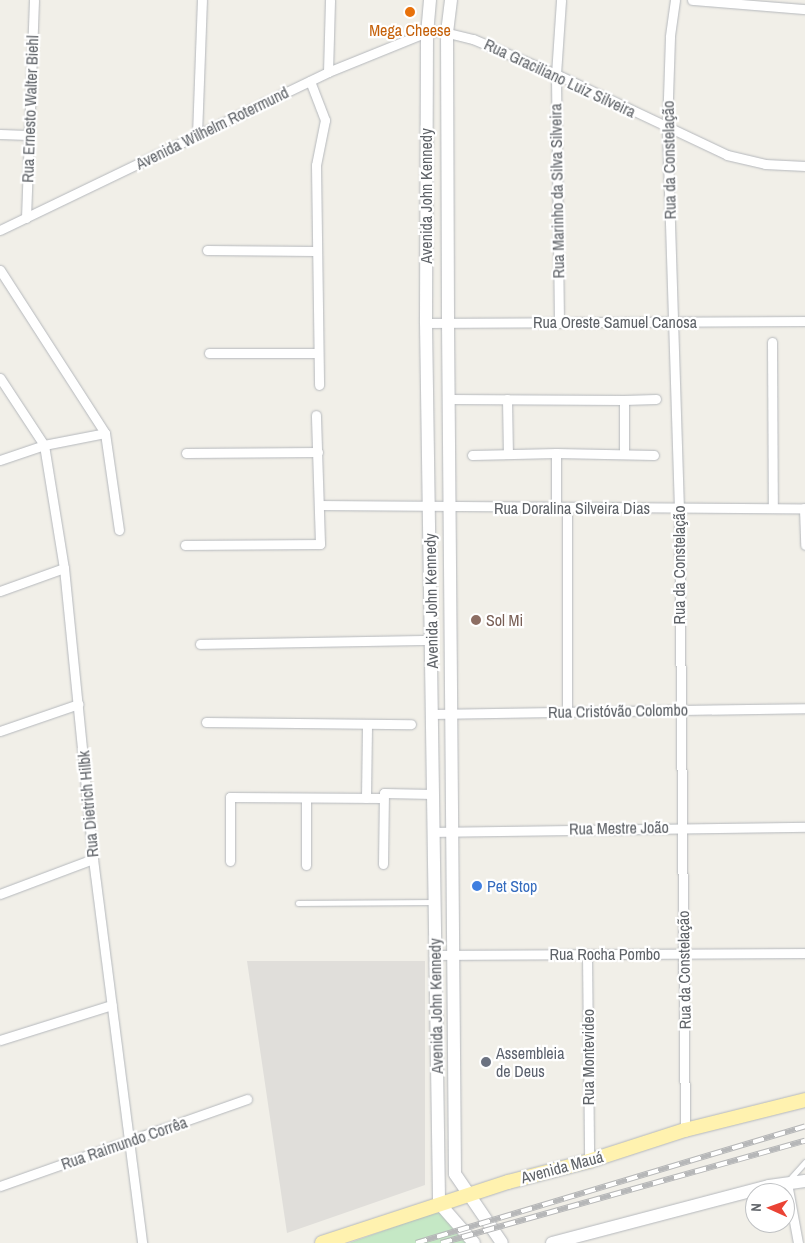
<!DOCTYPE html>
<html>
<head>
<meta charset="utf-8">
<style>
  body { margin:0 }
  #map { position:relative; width:805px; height:1243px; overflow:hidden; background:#f1efe8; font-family:"Archivo Narrow",sans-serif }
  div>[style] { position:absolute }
  .industrial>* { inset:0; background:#e0deda }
  .green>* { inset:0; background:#c5e8c5 }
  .roads { filter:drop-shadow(0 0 1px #b5b8bc) drop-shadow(0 0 1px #b5b8bc) }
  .lane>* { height:4.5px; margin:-2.25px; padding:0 2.25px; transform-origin:2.25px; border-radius:2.25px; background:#fff }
  .street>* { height:9px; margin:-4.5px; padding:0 4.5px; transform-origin:4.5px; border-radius:4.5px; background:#fff }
  .secondary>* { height:12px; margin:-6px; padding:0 6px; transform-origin:6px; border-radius:6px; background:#fff }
  .primary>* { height:14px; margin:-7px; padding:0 7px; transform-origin:7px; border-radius:7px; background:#fff2af }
  .rail>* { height:5.5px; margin-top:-2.75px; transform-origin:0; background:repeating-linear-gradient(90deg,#fff 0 11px,#b6b7b8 0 22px); box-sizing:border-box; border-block:1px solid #b6b7b8 }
  .dots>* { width:14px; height:14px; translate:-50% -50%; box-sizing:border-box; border:2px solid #fff; border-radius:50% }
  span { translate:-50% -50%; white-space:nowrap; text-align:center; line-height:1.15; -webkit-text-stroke:4.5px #fff; paint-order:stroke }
  .food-label { font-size:16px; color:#c56008 }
  .street-label { font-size:16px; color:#5f6368 }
  .education-label { font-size:16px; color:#785e54 }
  .left { translate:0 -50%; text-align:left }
  .shop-label { font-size:16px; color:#366cbe }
  .worship-label { font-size:16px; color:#5b616d }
  .north { position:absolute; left:745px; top:1183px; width:50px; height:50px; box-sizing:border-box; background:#fff; border:1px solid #bfc1c3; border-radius:50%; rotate:272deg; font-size:14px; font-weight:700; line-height:20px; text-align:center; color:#5f6368 }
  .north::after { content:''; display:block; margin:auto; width:18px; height:22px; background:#ea4335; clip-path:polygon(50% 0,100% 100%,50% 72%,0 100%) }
</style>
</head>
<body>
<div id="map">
  <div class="industrial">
    <div style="clip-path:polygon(247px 961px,425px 961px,425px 1185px,287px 1233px)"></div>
  </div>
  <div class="green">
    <div style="clip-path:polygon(433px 1213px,442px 1213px,467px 1243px,349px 1243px)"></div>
  </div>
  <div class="roads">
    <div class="lane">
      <div style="left:298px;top:903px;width:135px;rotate:-0.4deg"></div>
      <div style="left:789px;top:1180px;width:24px;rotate:-48deg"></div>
    </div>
    <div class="street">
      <div style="left:675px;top:0;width:37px;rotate:98deg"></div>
      <div style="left:670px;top:37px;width:91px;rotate:91.9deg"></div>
      <div style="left:667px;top:128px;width:380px;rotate:88.2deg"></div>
      <div style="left:679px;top:508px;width:622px;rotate:89.45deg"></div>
      <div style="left:692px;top:0;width:113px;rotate:4.6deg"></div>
      <div style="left:328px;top:72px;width:72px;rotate:-88.4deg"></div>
      <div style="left:310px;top:81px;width:42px;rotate:69deg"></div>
      <div style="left:325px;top:120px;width:46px;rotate:101.3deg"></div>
      <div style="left:316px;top:165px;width:220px;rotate:89.2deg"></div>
      <div style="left:0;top:134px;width:28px;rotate:2deg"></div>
      <div style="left:197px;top:135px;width:135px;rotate:-87.9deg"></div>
      <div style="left:26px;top:218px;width:218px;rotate:-87.9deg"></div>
      <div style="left:0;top:230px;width:364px;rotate:-25.7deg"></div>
      <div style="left:328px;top:72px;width:107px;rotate:-22deg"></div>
      <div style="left:427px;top:32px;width:13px;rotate:-4deg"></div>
      <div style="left:440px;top:31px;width:34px;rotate:14deg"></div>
      <div style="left:473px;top:39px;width:90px;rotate:22.9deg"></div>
      <div style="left:556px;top:74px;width:189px;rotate:25.3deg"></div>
      <div style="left:727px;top:155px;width:39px;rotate:13deg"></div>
      <div style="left:765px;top:164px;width:40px;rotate:2.9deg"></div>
      <div style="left:207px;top:250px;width:108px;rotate:0.5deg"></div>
      <div style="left:0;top:270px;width:194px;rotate:57.2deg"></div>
      <div style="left:105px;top:433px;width:98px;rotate:81.8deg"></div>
      <div style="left:426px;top:323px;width:379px;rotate:-0.3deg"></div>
      <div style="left:559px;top:323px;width:249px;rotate:-90.7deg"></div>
      <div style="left:556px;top:74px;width:74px;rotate:-86.1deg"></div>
      <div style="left:772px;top:342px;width:166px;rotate:89.7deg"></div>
      <div style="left:209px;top:353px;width:109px"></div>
      <div style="left:0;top:378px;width:80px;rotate:56.7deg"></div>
      <div style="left:44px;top:445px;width:125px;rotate:80.8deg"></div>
      <div style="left:64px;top:568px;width:292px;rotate:84.3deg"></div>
      <div style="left:93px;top:859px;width:387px;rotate:82.7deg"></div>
      <div style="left:449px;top:399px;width:175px;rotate:0.3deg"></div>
      <div style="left:507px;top:399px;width:55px;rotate:89deg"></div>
      <div style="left:186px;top:453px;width:132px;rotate:-0.4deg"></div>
      <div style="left:624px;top:454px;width:54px;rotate:-90deg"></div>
      <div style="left:624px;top:400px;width:32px;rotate:-2deg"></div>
      <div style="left:472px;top:455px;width:84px;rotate:-1.4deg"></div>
      <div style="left:0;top:460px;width:46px;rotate:-18.8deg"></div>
      <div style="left:44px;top:445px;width:62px;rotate:-11.1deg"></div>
      <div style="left:321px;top:505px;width:484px;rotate:0.4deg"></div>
      <div style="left:556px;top:508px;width:55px;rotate:-90deg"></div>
      <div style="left:556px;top:453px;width:98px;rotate:1.2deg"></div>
      <div style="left:804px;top:508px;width:37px;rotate:88deg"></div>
      <div style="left:185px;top:545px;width:135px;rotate:-0.4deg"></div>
      <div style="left:320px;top:544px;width:129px;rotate:-91.8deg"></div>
      <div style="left:0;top:591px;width:68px;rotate:-19.8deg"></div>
      <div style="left:200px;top:644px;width:232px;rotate:-1deg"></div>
      <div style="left:567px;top:711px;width:203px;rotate:-90deg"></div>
      <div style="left:432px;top:714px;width:373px;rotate:-0.9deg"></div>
      <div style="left:206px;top:722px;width:205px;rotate:0.6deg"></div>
      <div style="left:0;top:731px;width:83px;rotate:-18.9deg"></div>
      <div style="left:366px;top:798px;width:74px;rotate:-89.2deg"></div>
      <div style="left:433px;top:832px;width:372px;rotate:-0.8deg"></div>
      <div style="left:230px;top:861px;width:64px;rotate:-90deg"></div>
      <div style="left:230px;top:797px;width:153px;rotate:0.4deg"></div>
      <div style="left:383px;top:864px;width:71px;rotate:-89.2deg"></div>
      <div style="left:384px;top:793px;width:49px;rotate:1.2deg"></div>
      <div style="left:306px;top:865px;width:67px;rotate:-90deg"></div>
      <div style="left:0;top:894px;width:99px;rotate:-20.6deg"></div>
      <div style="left:587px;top:954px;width:207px;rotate:89.4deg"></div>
      <div style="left:435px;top:955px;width:370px;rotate:-0.3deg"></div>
      <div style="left:0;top:1040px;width:117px;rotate:-17.4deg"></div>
      <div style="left:787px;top:1183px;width:61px;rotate:79.6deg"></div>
      <div style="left:0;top:1186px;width:262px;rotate:-19.4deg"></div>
    </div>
    <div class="secondary">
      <div style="left:430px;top:0;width:32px;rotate:95deg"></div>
      <div style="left:427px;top:32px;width:291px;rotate:90.2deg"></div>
      <div style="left:426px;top:323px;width:880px;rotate:89.15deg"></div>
      <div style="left:439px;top:1203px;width:53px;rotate:48.8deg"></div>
      <div style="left:451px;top:0;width:31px;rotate:97deg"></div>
      <div style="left:447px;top:31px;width:291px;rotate:89.8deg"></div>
      <div style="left:448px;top:322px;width:852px;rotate:89.53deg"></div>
      <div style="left:455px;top:1174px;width:83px;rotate:55.7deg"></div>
      <div style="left:552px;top:1243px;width:224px;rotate:-14.7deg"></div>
      <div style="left:769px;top:1186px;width:36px;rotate:-8deg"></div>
    </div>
    <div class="primary">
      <div style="left:322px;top:1243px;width:196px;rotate:-18.2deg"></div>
      <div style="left:508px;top:1182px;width:84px;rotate:-14.5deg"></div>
      <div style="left:589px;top:1161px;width:101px;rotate:-17.9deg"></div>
      <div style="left:685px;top:1130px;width:124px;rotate:-14deg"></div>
    </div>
  </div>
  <div class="rail">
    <div style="left:416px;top:1243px;width:406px;rotate:-16.7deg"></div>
    <div style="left:441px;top:1243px;width:378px;rotate:-15.7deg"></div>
  </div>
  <div class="dots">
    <div style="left:410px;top:12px;background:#e8710a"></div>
    <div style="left:476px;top:620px;background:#8d6e63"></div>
    <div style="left:477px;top:886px;background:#3f7fe0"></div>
    <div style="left:486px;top:1062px;background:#6b7280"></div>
  </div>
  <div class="food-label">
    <span style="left:410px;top:30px">Mega Cheese</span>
  </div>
  <div class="street-label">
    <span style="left:560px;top:78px;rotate:25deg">Rua Graciliano Luiz Silveira</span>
    <span style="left:30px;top:109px;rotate:-88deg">Rua Ernesto Walter Biehl</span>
    <span style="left:212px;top:128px;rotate:-26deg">Avenida Wilhelm Rotermund</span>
    <span style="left:669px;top:160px;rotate:-91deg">Rua da Constelação</span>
    <span style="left:557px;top:191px;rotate:-91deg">Rua Marinho da Silva Silveira</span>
    <span style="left:426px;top:196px;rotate:-90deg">Avenida John Kennedy</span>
    <span style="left:615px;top:322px">Rua Oreste Samuel Canosa</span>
    <span style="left:572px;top:508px">Rua Doralina Silveira Dias</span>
    <span style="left:679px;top:565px;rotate:-90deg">Rua da Constelação</span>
    <span style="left:431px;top:601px;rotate:-91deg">Avenida John Kennedy</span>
    <span style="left:618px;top:711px;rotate:-1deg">Rua Cristóvão Colombo</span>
    <span style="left:88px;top:804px;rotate:-95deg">Rua Dietrich Hilbk</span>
    <span style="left:619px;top:828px;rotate:-1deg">Rua Mestre João</span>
    <span style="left:605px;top:954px">Rua Rocha Pombo</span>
    <span style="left:684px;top:970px;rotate:-91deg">Rua da Constelação</span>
    <span style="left:436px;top:1006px;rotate:-91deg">Avenida John Kennedy</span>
    <span style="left:588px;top:1057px;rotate:-90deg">Rua Montevideo</span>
    <span style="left:124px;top:1143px;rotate:-19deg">Rua Raimundo Corrêa</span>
    <span style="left:562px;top:1167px;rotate:-15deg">Avenida Mauá</span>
  </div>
  <div class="education-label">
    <span class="left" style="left:486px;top:620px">Sol Mi</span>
  </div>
  <div class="shop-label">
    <span class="left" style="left:487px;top:886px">Pet Stop</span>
  </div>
  <div class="worship-label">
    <span class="left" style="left:496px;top:1062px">Assembleia<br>de Deus</span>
  </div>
  <div class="north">N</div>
</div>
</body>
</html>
